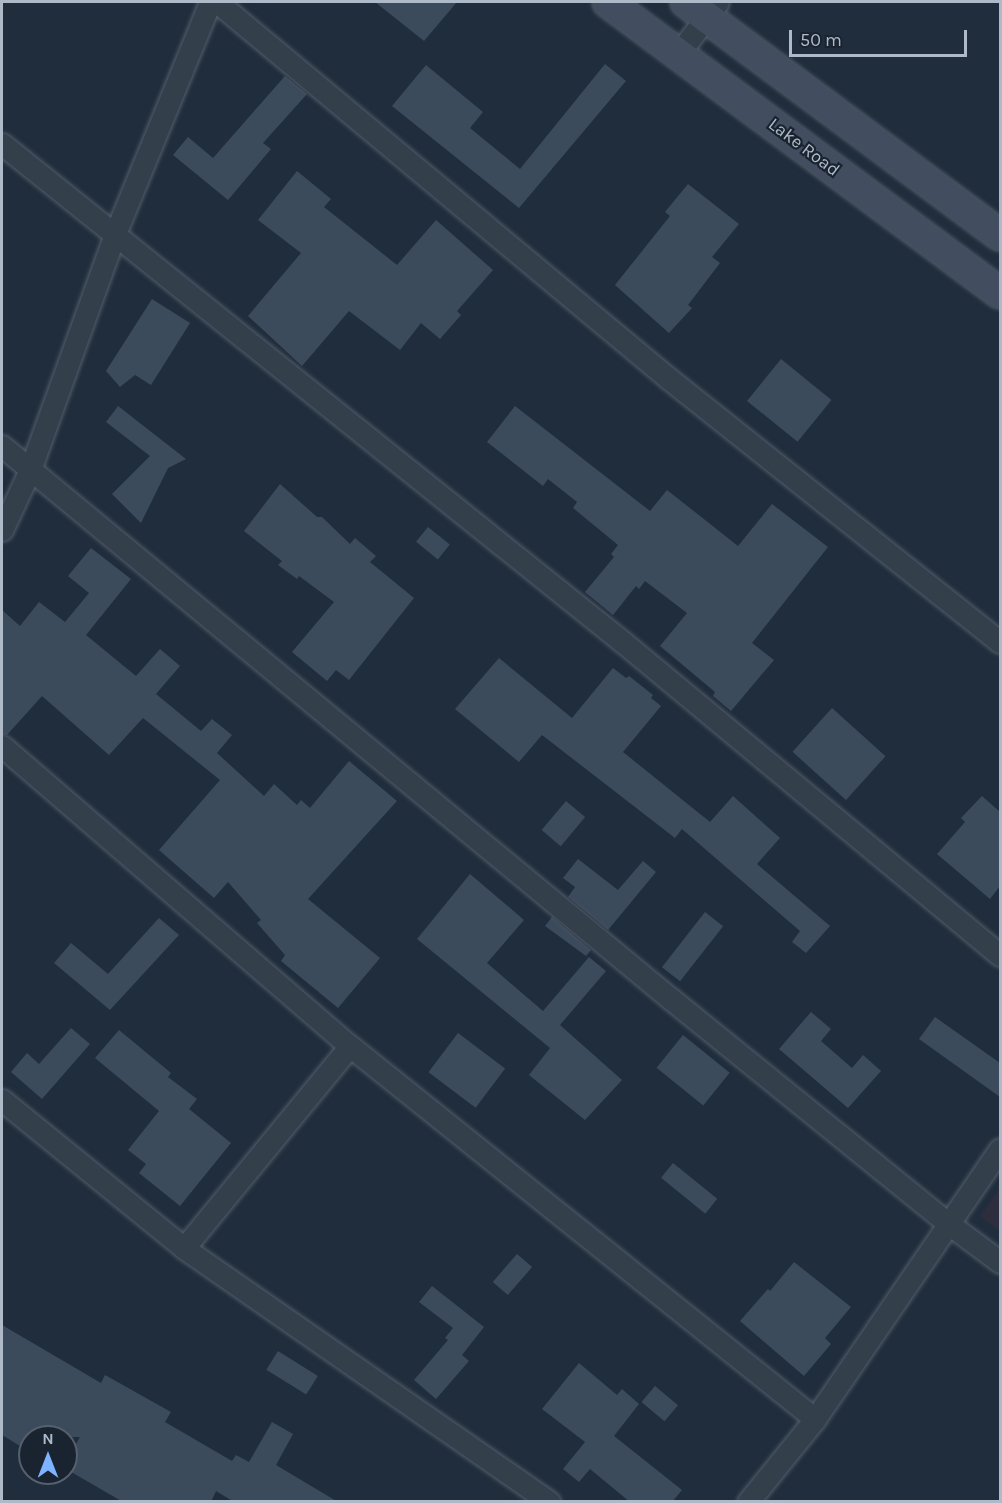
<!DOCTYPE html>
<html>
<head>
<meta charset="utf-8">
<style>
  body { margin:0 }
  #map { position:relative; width:1002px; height:1503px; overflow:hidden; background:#202d3c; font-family:Karla,sans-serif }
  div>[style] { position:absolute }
  .medical>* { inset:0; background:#2e2d3d }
  .building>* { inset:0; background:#3c4b5c; transform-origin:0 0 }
  .roads { filter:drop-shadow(0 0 2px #525d6a) drop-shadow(0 0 2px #525d6a) }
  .minor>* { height:21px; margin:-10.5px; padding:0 10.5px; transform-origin:10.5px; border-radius:10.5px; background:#343f4c }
  .secondary>* { height:30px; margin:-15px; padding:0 15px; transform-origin:15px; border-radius:15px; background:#424e60 }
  span { translate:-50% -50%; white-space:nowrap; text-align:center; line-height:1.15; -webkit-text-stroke:4.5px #1a2431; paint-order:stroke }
  .street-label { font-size:18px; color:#afbac8 }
  .frame { position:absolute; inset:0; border:3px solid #afbac8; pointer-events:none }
  .north { position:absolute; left:18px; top:1425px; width:60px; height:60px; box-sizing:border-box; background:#1a2431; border:2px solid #56606d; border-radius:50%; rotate:0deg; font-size:16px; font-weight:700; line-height:24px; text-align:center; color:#afbac8 }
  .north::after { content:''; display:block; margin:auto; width:21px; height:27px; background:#7eb3ff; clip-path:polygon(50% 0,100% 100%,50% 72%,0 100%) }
  .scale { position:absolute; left:789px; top:30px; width:178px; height:27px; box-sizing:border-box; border:3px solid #afbac8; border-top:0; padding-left:8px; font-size:18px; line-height:21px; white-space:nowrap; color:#afbac8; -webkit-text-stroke:4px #1a2431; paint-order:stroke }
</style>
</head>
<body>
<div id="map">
  <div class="medical">
    <div style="clip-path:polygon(1000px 1188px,1000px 1231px,980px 1216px)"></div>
  </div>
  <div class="building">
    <div style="clip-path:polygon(375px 2px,457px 2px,424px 41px)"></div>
    <div style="clip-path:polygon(605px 64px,626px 81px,519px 208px,392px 106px,426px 65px,483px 112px,470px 128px,520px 169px)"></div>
    <div style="clip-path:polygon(285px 76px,307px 94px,263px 143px,271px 149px,228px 200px,173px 155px,188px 137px,213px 158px)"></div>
    <div style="clip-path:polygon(297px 171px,331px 199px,324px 207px,397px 265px,436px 220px,493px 270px,457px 311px,461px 315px,440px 339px,421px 323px,400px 350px,349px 311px,302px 366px,248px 316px,301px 253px,258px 220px)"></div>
    <div style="clip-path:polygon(688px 184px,739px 224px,712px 257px,720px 263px,688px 305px,692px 308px,669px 333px,615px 285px,670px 216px,665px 212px)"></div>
    <div style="clip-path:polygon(152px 299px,190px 323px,151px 385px,135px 375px,120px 387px,106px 371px)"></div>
    <div style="left:781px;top:359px;width:65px;height:54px;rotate:39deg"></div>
    <div style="clip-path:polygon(118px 406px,186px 459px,168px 468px,141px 523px,112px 494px,150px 456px,106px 422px)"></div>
    <div style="clip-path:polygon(515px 406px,650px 511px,667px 490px,738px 546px,772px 504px,828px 547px,752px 643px,774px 660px,731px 711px,713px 696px,715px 692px,660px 646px,687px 613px,645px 581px,639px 589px,636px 586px,613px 615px,585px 592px,614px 557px,611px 554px,618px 545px,573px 508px,577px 502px,548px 479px,543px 486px,487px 442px)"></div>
    <div style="clip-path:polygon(280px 484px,317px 517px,322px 517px,350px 544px,355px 538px,376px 556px,370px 562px,414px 598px,349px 680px,336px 670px,327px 681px,292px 652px,334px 602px,299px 576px,297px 579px,278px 565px,282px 561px,244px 531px)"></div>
    <div style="left:428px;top:527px;width:28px;height:19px;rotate:39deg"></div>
    <div style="clip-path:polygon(91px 548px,131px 579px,86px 635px,136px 676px,160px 649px,180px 666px,156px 694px,201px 731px,212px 719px,232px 735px,217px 753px,264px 796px,274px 784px,297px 805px,301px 800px,310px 808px,349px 761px,397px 801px,308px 899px,380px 958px,338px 1008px,281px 961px,285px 955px,257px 923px,261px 920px,228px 882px,214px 898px,159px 850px,220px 780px,143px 718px,109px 755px,42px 696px,7px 735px,2px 734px,2px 610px,20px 626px,39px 602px,65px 622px,89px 593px,68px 576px)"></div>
    <div style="clip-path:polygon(499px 658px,572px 718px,613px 668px,626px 678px,629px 676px,653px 695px,651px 698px,661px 706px,623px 752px,710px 822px,733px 796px,780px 838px,757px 864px,830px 926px,806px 953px,792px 942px,800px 931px,682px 829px,675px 838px,542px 735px,519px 762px,455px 709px)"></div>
    <div style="left:832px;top:708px;width:72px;height:59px;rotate:42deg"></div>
    <div style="clip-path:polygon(982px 796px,1000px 812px,1000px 886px,990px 899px,937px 854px,965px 822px,961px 818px)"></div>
    <div style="left:566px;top:801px;width:25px;height:38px;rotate:40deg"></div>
    <div style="clip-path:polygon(578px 859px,618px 890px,643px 861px,656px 872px,608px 930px,568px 897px,575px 887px,563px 878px)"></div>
    <div style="clip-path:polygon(470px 874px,524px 920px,487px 963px,543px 1011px,589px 957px,606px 971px,560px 1025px,622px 1080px,585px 1120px,529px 1075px,550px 1048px,417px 939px)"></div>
    <div style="left:705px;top:912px;width:23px;height:70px;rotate:38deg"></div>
    <div style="clip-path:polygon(552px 917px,591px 950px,586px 956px,545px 926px)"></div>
    <div style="clip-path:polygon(159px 918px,179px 935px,110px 1010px,54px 963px,71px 943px,108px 974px)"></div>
    <div style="clip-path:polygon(811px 1012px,831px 1029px,821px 1041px,852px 1068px,863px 1055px,881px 1071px,848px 1108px,779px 1049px)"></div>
    <div style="clip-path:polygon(935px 1017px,1000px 1063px,1000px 1097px,919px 1039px)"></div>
    <div style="clip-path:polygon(71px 1028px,90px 1044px,42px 1099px,11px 1072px,27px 1053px,39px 1064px)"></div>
    <div style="clip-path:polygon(119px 1030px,171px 1073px,168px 1077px,197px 1099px,189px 1109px,231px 1143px,180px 1206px,139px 1173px,146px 1164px,128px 1150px,159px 1111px,95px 1058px)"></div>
    <div style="left:458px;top:1033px;width:59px;height:49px;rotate:37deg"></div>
    <div style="left:683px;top:1035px;width:60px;height:42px;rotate:39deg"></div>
    <div style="left:673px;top:1163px;width:57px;height:19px;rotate:39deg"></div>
    <div style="left:517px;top:1254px;width:20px;height:37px;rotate:41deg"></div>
    <div style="clip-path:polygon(794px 1262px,851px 1307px,825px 1338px,831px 1344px,804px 1376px,740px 1321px,768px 1289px,770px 1291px)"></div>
    <div style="clip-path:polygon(432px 1286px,484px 1327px,462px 1355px,469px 1361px,436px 1399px,414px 1380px,448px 1340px,445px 1338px,453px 1328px,419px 1302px)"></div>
    <div style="clip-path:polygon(2px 1325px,101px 1383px,105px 1375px,171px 1412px,165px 1422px,232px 1461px,236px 1455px,249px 1462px,272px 1422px,293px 1434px,276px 1465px,338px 1502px,234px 1502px,216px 1491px,211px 1502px,123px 1502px,66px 1469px,66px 1461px,80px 1437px,30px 1437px,30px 1452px,2px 1435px)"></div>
    <div style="left:278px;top:1351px;width:47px;height:22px;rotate:32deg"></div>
    <div style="clip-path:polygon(579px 1363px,617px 1395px,622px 1389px,639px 1404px,614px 1436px,682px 1490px,672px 1502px,630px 1502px,590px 1469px,579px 1482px,563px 1469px,585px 1442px,542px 1409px)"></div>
    <div style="left:655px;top:1386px;width:30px;height:21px;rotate:40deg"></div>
  </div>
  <div class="roads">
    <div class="minor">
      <div style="left:217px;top:2px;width:587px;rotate:39.82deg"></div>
      <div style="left:668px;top:378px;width:424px;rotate:38.5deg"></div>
      <div style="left:679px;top:53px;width:64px;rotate:-52.6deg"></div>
      <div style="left:2px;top:144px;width:797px;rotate:38.74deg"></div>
      <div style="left:624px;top:643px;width:489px;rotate:39.7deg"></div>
      <div style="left:2px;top:446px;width:868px;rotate:39.58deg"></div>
      <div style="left:671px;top:999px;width:358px;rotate:39deg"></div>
      <div style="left:949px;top:1224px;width:64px;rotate:36.7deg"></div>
      <div style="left:2px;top:530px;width:66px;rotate:-65deg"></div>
      <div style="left:30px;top:470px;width:251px;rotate:-70.2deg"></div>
      <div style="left:115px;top:234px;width:251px;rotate:-67.7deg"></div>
      <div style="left:2px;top:746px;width:459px;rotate:40.8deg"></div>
      <div style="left:350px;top:1046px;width:596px;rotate:38.73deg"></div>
      <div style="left:2px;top:1100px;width:235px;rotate:39.1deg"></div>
      <div style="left:184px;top:1248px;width:445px;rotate:34.8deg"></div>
      <div style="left:184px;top:1248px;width:261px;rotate:-50.6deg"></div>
      <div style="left:748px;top:1502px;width:107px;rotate:-51.1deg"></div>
      <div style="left:815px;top:1419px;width:327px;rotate:-55.6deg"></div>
    </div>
    <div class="secondary">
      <div style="left:608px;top:2px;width:488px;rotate:36.6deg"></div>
      <div style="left:686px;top:2px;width:391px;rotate:36.6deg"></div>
    </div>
  </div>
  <div class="street-label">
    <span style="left:804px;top:147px;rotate:37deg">Lake Road</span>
  </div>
  <div class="frame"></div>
  <div class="north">N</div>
  <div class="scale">50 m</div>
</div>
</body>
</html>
